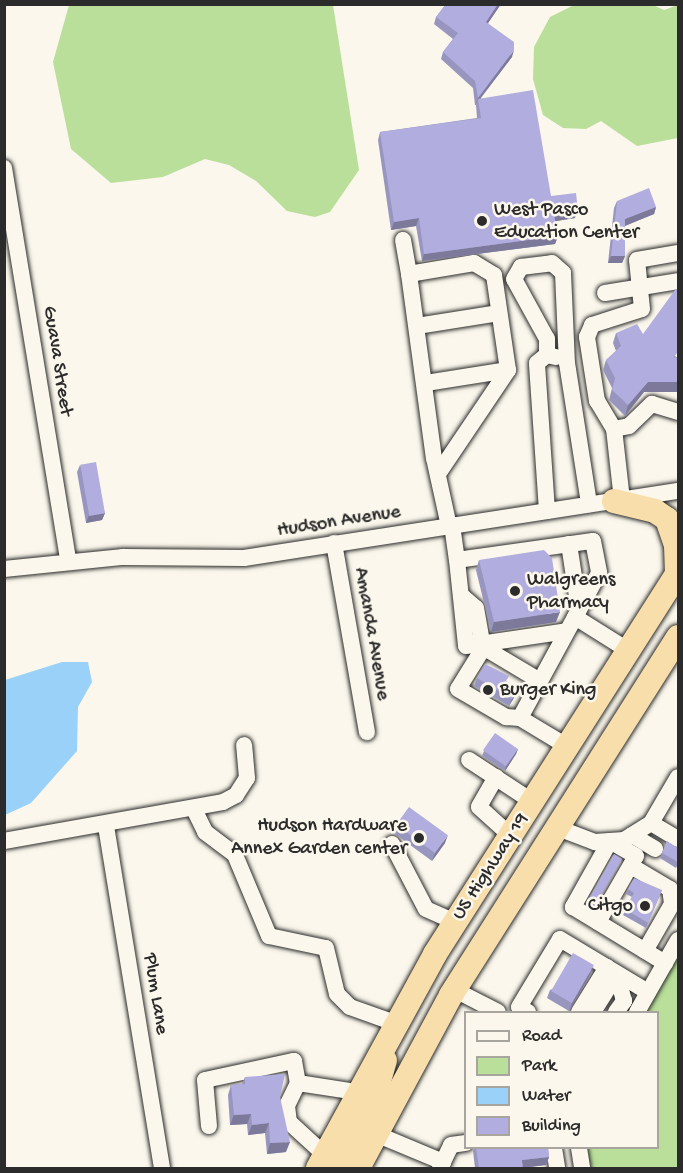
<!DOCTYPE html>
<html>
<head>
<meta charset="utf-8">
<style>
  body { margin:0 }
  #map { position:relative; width:683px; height:1173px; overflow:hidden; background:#fbf7ec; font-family:"Gochi Hand",sans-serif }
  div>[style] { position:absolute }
  .green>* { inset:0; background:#b9df9a }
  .water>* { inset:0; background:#99d1f8 }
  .roads { filter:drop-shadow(0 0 2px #2b2b2b) drop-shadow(0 0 2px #2b2b2b) }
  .minor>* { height:16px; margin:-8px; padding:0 8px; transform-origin:8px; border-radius:8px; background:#fbf7ec }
  .highway>* { height:24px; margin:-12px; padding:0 12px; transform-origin:12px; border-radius:12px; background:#f8deab }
  .wall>* { inset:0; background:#9895bf }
  .shaded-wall>* { inset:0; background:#7c799b }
  .building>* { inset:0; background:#b1adde; transform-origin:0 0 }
  .dots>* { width:16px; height:16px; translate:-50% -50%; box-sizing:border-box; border:3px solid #fbf7ec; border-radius:50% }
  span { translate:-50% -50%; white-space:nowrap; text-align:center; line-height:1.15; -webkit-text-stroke:5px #fbf7ec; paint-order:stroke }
  .poi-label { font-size:20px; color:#2b2b2b }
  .left { translate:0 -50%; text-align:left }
  .right { translate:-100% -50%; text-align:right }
  .street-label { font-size:20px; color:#2b2b2b }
  .frame { position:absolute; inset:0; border:6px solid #2b2b2b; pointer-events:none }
  .legend { position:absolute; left:464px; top:1011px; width:195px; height:138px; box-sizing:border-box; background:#fbf7ec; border:2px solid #a8a59f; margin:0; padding:8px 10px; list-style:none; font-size:18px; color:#2b2b2b }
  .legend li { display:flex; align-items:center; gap:12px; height:30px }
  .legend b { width:30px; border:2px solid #a8a59f }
</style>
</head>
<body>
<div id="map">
  <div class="green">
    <div style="clip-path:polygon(69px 5px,333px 5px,359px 170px,330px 212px,315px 217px,287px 211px,256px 181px,229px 165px,205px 159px,163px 177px,111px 183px,71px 149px,53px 62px)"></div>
    <div style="clip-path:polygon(574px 5px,653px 5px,664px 10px,678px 5px,678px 138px,637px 146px,601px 121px,586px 129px,563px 128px,543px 115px,533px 79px,534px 47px,550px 17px)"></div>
    <div style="clip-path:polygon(678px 957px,678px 1168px,589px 1168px,586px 1148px,658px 1148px,658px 1012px,646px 1012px)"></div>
  </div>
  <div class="water">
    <div style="clip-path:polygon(62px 662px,88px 662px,92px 682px,78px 707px,77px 751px,31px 803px,5px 815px,5px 680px)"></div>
  </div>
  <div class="roads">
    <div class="minor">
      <div style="left:4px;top:168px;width:397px;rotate:80.7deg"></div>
      <div style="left:403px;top:240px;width:35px;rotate:80deg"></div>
      <div style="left:605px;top:293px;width:74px;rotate:-9.3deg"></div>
      <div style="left:417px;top:326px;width:83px;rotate:-9deg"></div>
      <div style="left:547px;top:355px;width:16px;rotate:-90deg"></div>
      <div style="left:547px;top:339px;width:68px;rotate:-118.8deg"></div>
      <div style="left:514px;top:279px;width:14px;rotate:-60deg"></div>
      <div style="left:521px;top:267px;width:31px;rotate:-7deg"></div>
      <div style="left:552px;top:263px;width:15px;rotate:42deg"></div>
      <div style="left:563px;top:273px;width:90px;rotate:87.5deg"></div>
      <div style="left:567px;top:363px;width:143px;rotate:81.1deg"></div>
      <div style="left:426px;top:383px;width:83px;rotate:-9deg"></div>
      <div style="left:614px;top:429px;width:15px;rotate:-11deg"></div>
      <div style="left:629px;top:426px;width:32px;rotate:-44deg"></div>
      <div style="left:652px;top:404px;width:27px;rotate:17deg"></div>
      <div style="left:440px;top:471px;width:122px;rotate:-56deg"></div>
      <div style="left:508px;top:370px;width:96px;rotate:-98.4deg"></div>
      <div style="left:494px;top:275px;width:23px;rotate:-149deg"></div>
      <div style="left:474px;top:263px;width:66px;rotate:170.4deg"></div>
      <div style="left:409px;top:274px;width:186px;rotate:82.3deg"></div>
      <div style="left:434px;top:458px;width:70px;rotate:77.6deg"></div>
      <div style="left:622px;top:500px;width:71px;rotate:-96.4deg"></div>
      <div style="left:614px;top:429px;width:33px;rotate:-121deg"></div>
      <div style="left:597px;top:401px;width:65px;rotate:-98.9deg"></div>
      <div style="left:587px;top:337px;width:13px;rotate:-67deg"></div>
      <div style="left:592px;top:325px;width:52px;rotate:-17.7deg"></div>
      <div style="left:642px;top:309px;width:49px;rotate:-95.8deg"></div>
      <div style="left:637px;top:260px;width:42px;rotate:-9.7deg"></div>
      <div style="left:547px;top:511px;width:148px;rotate:-93.9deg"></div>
      <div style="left:537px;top:363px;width:13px;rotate:-39deg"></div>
      <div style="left:547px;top:355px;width:9px;rotate:13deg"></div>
      <div style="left:452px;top:525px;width:35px;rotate:82deg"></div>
      <div style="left:457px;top:560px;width:137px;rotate:-8deg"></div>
      <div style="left:593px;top:541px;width:33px;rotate:79deg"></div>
      <div style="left:599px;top:573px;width:165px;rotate:118.6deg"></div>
      <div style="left:520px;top:718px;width:56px;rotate:31.1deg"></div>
      <div style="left:334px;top:543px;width:192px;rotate:80.1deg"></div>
      <div style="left:569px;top:544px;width:66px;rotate:81.3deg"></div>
      <div style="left:457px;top:560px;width:86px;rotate:84deg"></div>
      <div style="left:466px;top:646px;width:102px;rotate:-8.4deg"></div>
      <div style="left:4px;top:569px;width:120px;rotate:-5.8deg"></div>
      <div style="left:123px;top:557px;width:121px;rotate:0.5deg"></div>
      <div style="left:244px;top:558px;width:439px;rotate:-8.8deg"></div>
      <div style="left:462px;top:596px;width:18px;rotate:41deg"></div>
      <div style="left:476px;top:608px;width:36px;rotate:80deg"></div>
      <div style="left:575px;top:617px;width:64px;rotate:32.2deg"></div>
      <div style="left:478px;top:644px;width:72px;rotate:30.8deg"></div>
      <div style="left:484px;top:647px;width:49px;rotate:121.8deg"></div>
      <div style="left:458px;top:689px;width:56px;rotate:30.3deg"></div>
      <div style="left:506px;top:717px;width:14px;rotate:4deg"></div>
      <div style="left:469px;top:760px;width:77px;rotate:33.3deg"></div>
      <div style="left:496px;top:777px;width:34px;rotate:120deg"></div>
      <div style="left:479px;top:807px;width:43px;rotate:42.2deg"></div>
      <div style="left:194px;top:809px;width:25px;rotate:64deg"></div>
      <div style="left:205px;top:832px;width:38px;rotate:37deg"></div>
      <div style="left:235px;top:855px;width:88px;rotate:67.2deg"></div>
      <div style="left:269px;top:936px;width:58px;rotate:11.9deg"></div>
      <div style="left:326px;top:948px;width:47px;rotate:76.6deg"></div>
      <div style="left:337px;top:994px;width:18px;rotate:45deg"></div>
      <div style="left:350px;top:1007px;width:48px;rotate:19.6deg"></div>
      <div style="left:651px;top:823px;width:31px;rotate:31deg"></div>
      <div style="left:106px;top:826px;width:347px;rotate:80.7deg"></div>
      <div style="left:558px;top:828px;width:40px;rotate:21deg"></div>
      <div style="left:595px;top:842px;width:29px;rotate:-4deg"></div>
      <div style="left:624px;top:840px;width:32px;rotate:-32deg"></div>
      <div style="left:651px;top:823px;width:53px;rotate:-59.6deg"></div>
      <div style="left:632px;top:835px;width:27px;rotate:31deg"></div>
      <div style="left:4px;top:841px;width:222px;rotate:-10.1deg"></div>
      <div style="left:223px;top:802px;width:15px;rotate:-28deg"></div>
      <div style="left:236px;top:795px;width:20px;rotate:-57deg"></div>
      <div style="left:247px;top:778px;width:33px;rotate:-95deg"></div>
      <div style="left:392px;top:844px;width:73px;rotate:62.4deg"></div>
      <div style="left:426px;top:909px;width:32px;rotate:24deg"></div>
      <div style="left:631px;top:866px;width:45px;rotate:30.5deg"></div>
      <div style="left:670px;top:889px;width:15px;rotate:82deg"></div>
      <div style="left:672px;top:904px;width:54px;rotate:119.9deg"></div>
      <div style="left:598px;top:922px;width:76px;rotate:-60.1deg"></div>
      <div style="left:636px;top:856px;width:30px;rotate:-150deg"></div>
      <div style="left:610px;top:841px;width:76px;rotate:119.3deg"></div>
      <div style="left:573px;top:907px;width:108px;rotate:31.3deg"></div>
      <div style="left:455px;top:990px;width:48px;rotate:27.1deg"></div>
      <div style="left:528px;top:1012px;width:10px;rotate:-151deg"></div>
      <div style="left:519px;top:1007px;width:79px;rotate:-58.9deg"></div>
      <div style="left:560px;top:939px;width:103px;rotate:31.1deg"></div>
      <div style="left:579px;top:1012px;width:53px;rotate:-58.1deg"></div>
      <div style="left:593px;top:1012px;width:45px;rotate:-57.7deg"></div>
      <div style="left:616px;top:1012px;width:14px;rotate:-54deg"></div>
      <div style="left:624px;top:1001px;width:28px;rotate:-105deg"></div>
      <div style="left:637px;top:1012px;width:83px;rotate:-60.3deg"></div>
      <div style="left:298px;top:1083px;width:25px;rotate:116deg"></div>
      <div style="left:287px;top:1106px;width:16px;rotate:83deg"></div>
      <div style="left:289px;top:1122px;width:49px;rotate:42.5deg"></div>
      <div style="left:209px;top:1126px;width:46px;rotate:-95deg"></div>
      <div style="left:205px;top:1080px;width:91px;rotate:-12.1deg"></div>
      <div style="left:294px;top:1061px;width:22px;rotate:80deg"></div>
      <div style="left:298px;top:1083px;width:60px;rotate:8.7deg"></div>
      <div style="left:376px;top:1134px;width:73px;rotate:22.7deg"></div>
      <div style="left:554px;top:1148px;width:20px;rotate:81deg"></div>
      <div style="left:579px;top:1148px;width:20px;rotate:81deg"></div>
      <div style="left:440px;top:1168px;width:25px;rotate:-64deg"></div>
      <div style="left:451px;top:1145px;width:15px;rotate:-8deg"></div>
    </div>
    <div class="highway">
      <div style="left:614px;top:501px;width:42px;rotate:13.7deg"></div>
      <div style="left:655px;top:511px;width:14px;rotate:34deg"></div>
      <div style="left:667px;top:519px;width:28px;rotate:71deg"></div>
      <div style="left:676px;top:545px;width:30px;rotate:88deg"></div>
      <div style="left:318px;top:1168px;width:244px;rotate:-61.3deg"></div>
      <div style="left:435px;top:954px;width:452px;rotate:-57.5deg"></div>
      <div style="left:340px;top:1168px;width:81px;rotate:-64.4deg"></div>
      <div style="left:375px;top:1095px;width:36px;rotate:-74deg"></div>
      <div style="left:358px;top:1168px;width:196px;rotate:-61.7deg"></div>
      <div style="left:451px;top:995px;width:424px;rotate:-57.6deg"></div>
    </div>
  </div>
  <div class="wall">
    <div style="clip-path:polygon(446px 4px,501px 4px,488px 23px,512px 57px,481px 98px,551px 196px,575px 218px,555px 221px,558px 236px,555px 244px,422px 261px,416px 226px,391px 230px,378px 140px,380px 132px,477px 118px,476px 105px,475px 105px,473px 88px,441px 59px,443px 52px,453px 39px,434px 24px,436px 17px)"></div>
    <div style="clip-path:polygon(617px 201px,656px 207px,654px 214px,625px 226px,625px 256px,622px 263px,608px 263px,614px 208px)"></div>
    <div style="clip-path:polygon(616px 333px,643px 334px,678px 358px,678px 392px,644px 392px,625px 416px,609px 400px,612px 388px,603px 370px,606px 360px,616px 351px,613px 343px)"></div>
    <div style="clip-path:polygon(80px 465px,105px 513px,102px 520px,86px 523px,77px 472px)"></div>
    <div style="clip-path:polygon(479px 560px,556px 622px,491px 632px,476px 570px)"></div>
    <div style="clip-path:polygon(477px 678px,507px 682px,515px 696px,509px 706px,474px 686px)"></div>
    <div style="clip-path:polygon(518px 749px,516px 754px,505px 771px,482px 756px,484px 751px)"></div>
    <div style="clip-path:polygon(398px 826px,445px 843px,432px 861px,395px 834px)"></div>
    <div style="clip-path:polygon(667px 841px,678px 864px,676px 868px,660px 858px)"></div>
    <div style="clip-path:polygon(621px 861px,594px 908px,587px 903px,588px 901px)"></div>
    <div style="clip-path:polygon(628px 889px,662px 890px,646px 928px,623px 915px,632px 897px,626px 894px)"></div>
    <div style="clip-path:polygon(591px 973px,569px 1011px,547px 998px,550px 990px)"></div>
    <div style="clip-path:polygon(245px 1077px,280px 1097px,286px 1152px,267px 1154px,265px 1133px,248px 1135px,247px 1124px,230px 1125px,228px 1095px,231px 1085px,242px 1084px)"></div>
    <div style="clip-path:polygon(474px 1148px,548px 1148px,549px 1157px,546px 1165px,523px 1168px,475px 1168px,473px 1151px)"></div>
  </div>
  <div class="shaded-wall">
    <div style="clip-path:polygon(498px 4px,501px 4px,484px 29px,486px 22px)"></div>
    <div style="clip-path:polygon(514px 50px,512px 57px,478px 101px,478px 99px,475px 105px,478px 98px)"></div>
    <div style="clip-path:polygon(656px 207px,654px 214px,622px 227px,625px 219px)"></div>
    <div style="clip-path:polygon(578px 211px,575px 218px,551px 222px,554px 214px)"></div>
    <div style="clip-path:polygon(419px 218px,416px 226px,391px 230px,394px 222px)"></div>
    <div style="clip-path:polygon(558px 236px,555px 244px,422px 261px,424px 254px)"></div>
    <div style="clip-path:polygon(611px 256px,625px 256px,622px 263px,608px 263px)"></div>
    <div style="clip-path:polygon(648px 382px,678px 382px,678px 392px,644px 392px,625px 416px,628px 405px)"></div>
    <div style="clip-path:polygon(105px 513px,102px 520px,86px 523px,89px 515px)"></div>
    <div style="clip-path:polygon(560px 612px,556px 622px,491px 632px,494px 622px)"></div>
    <div style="clip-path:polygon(518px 688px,515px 696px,509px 706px,512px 699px)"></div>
    <div style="clip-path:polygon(518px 749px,516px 754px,505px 771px,506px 766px)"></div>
    <div style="clip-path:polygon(448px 835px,445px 843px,432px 861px,435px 853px)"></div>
    <div style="clip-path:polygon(594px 965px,591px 973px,569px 1011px,572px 1003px)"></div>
    <div style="clip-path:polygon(251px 1114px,247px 1124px,230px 1125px,234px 1115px)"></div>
    <div style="clip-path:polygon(269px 1123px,265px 1133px,248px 1135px,252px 1125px)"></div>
    <div style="clip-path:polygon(290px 1142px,286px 1152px,267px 1154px,270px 1143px)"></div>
    <div style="clip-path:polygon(549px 1157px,546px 1165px,519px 1168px,522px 1160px)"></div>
  </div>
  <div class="building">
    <div style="clip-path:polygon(446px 4px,498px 4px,486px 22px,514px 42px,514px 50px,478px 98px,475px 81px,443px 52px,458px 33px,436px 17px)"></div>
    <div style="clip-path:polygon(533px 90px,551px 196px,576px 193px,578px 211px,554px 214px,558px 236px,424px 254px,419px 218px,394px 222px,380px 132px,481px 118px,478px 99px)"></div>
    <div style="clip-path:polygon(649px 188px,656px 207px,625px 219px,625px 256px,611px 256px,617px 201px)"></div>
    <div style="clip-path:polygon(678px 289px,678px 352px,674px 357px,678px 358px,678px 382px,648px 382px,628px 405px,612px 390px,615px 378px,606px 360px,621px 346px,616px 333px,637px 324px,643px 334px,675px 290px)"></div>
    <div style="left:96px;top:462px;width:52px;height:16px;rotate:80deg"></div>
    <div style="clip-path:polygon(544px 550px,552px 558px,560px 612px,494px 622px,479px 560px)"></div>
    <div style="clip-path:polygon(485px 664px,509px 676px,506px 681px,518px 688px,512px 699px,477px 678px)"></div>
    <div style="left:495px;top:733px;width:28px;height:21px;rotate:35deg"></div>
    <div style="left:409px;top:807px;width:48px;height:22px;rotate:36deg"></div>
    <div style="clip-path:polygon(667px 841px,678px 848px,678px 862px,662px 853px)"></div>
    <div style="clip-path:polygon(614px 854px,622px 859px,595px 905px,588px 901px)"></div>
    <div style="clip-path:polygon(634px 878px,662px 890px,648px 923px,625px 909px,634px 893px,628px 889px)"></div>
    <div style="left:573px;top:953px;width:24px;height:44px;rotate:30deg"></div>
    <div style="clip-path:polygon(285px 1074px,280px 1097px,290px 1142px,270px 1143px,269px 1123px,252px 1125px,251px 1114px,234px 1115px,231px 1085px,245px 1084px,245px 1077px)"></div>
    <div style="clip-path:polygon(476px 1148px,548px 1148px,549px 1157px,522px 1160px,523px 1168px,479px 1168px)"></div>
  </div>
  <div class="dots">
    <div style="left:482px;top:221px;background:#2b2b2b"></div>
    <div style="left:515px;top:591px;background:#2b2b2b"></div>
    <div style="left:488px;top:690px;background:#2b2b2b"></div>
    <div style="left:419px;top:838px;background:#2b2b2b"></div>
    <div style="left:645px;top:906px;background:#2b2b2b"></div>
  </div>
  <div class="poi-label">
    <span class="left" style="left:494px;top:222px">West Pasco<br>Education Center</span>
    <span class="left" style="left:527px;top:592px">Walgreens<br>Pharmacy</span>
    <span class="left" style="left:500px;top:690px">Burger King</span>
    <span class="right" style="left:407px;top:838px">Hudson Hardware<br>Annex Garden center</span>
    <span class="right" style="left:633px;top:906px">Citgo</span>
  </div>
  <div class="street-label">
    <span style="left:57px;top:361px;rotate:81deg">Guava Street</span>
    <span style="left:339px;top:522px;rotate:-9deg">Hudson Avenue</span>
    <span style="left:371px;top:634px;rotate:80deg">Amanda Avenue</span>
    <span style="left:491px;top:867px;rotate:-57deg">US Highway 19</span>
    <span style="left:155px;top:994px;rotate:81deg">Plum Lane</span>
  </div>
  <div class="frame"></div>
  <ul class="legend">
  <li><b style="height:8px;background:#fbf7ec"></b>Road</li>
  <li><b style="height:16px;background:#b9df9a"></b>Park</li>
  <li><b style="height:16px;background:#99d1f8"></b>Water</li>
  <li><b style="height:16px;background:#b1adde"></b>Building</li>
  </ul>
</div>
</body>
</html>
